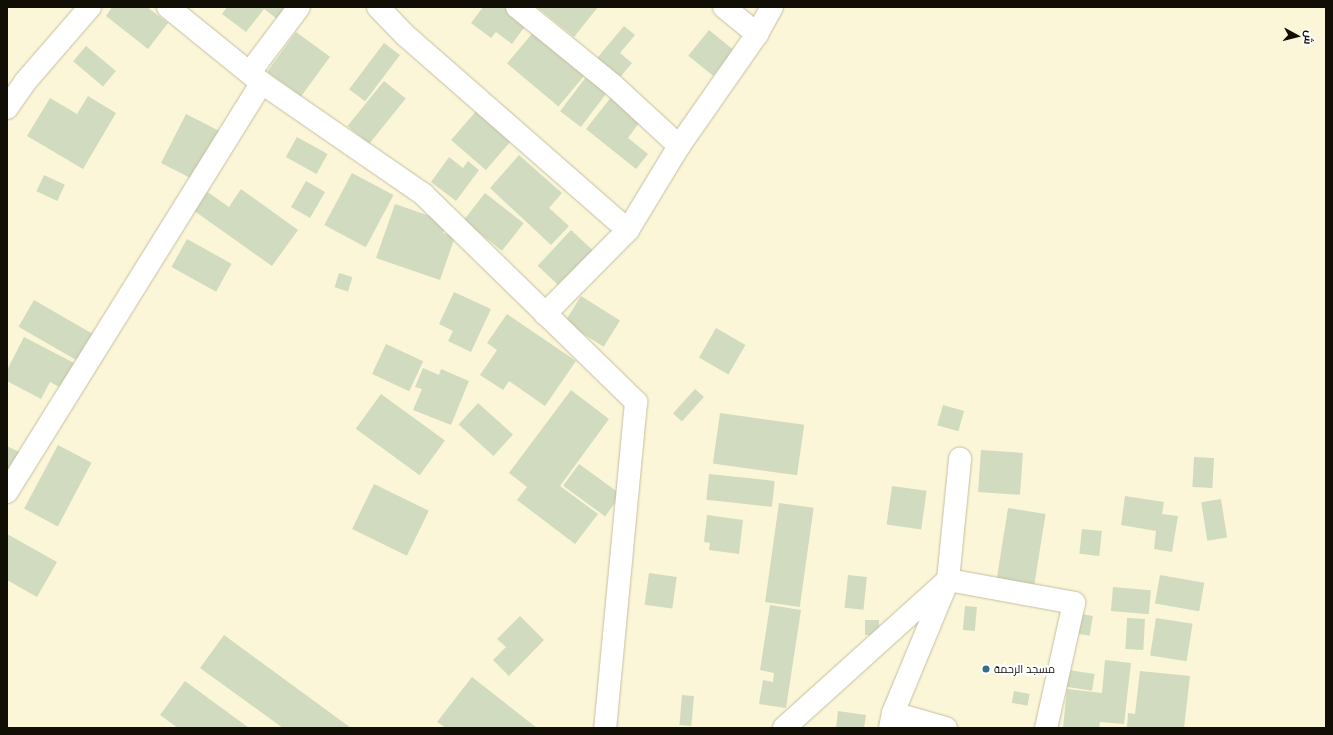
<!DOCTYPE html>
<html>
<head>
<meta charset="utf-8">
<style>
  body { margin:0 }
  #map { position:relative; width:1333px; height:735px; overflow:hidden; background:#fcf6d9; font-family:"Open Sans",Cairo,sans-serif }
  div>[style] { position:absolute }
  .building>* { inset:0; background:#d1dbbf; transform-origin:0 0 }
  .roads { filter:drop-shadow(0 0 1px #c4bfa3) drop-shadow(0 0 1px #c4bfa3) }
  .street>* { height:22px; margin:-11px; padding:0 11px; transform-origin:11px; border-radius:11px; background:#fff }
  .secondary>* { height:22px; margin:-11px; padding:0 11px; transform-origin:11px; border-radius:11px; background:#fff }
  .dots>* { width:11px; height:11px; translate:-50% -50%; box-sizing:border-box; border:2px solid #fff; border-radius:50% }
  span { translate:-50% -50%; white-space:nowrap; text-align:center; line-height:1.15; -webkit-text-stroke:4px #fff; paint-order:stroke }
  .poi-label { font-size:11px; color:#100e05 }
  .left { translate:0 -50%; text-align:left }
  .frame { position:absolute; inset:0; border:8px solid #100e05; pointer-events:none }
  .north { position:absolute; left:1277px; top:16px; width:40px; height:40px; -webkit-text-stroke:3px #fff; paint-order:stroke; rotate:97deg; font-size:11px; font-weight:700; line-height:16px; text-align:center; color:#100e05 }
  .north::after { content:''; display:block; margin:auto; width:14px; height:18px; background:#100e05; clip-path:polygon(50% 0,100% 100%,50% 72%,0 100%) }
</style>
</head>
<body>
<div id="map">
  <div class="building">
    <div style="clip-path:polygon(112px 7px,147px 7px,168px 23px,148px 49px,106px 16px)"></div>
    <div style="clip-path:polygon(227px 7px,292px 7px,281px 22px,264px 9px,246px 32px,222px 14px)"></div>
    <div style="clip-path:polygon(483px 7px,511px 7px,529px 21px,512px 44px,496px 32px,491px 38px,471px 23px)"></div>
    <div style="clip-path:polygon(537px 7px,598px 7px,574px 37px)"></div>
    <div style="clip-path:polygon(624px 26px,635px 35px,620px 53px,632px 63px,616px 82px,593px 63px)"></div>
    <div style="left:536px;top:29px;width:67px;height:45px;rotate:40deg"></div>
    <div style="left:709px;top:30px;width:32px;height:33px;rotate:39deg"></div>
    <div style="left:296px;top:32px;width:42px;height:49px;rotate:36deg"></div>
    <div style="left:384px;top:43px;width:20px;height:58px;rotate:37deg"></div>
    <div style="left:86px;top:46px;width:39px;height:20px;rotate:40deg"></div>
    <div style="left:586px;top:77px;width:26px;height:43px;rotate:37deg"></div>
    <div style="left:384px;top:81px;width:28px;height:58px;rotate:39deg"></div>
    <div style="clip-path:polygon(88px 96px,116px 113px,83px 169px,27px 136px,50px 98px,77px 114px)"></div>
    <div style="clip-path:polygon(612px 96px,641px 120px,628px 138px,648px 154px,636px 169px,586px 129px)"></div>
    <div style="left:478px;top:109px;width:46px;height:41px;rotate:41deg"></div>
    <div style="left:186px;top:114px;width:38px;height:55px;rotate:27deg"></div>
    <div style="left:297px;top:137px;width:35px;height:23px;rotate:29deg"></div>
    <div style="clip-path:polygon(519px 155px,562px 193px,549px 208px,569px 226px,551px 245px,490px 188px)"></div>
    <div style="clip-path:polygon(449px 157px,463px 168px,468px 161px,479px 170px,456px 201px,431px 182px)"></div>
    <div style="left:352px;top:173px;width:47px;height:59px;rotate:28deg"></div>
    <div style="left:44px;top:175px;width:23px;height:18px;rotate:25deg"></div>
    <div style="left:306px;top:181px;width:22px;height:30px;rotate:30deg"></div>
    <div style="clip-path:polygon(241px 189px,298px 230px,272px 266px,193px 210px,206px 191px,229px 207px)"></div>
    <div style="left:485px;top:193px;width:49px;height:35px;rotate:38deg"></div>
    <div style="clip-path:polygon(395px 204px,447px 222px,443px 233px,455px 237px,440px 280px,376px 258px)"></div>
    <div style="left:571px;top:230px;width:33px;height:49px;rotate:43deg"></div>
    <div style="left:187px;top:239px;width:51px;height:32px;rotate:29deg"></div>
    <div style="left:339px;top:273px;width:14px;height:15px;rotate:17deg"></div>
    <div style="clip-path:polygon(454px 292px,491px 309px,471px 352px,448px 341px,453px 331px,439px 324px)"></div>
    <div style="left:581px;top:296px;width:46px;height:31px;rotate:32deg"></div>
    <div style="left:34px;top:300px;width:70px;height:31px;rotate:30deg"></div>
    <div style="clip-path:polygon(507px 314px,576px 361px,545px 406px,509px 381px,503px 390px,480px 375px,497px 350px,487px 343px)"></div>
    <div style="left:716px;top:328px;width:34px;height:34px;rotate:30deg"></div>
    <div style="clip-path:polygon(24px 337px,76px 364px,63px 389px,50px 382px,41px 399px,7px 381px,7px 370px)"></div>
    <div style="left:386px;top:344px;width:41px;height:33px;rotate:25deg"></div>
    <div style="clip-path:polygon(423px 368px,439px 375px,441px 369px,469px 381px,451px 425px,413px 410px,422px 389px,415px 387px)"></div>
    <div style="left:695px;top:389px;width:12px;height:33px;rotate:42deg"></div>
    <div style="clip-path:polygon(571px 390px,609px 419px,560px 486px,598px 514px,575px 544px,517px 500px,527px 487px,509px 473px)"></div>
    <div style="left:381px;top:394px;width:79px;height:43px;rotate:36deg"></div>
    <div style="left:478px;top:403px;width:47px;height:29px;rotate:42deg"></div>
    <div style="left:943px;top:405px;width:22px;height:21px;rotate:16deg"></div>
    <div style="left:720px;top:413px;width:85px;height:51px;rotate:8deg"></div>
    <div style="left:58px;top:445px;width:38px;height:72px;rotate:28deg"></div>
    <div style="clip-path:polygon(7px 446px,19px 452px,7px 478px)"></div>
    <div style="left:981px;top:450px;width:42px;height:42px;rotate:4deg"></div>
    <div style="left:1194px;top:457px;width:20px;height:30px;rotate:3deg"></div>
    <div style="left:579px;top:464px;width:52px;height:27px;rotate:36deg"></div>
    <div style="left:709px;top:474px;width:66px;height:26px;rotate:6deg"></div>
    <div style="left:374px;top:484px;width:61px;height:50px;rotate:26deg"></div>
    <div style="left:892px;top:486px;width:35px;height:39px;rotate:8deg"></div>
    <div style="clip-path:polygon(1125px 496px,1164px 502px,1162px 514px,1178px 516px,1172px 552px,1154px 549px,1156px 531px,1121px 525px)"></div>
    <div style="left:1221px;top:499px;width:39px;height:20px;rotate:81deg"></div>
    <div style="left:779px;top:503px;width:35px;height:100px;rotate:8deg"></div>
    <div style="left:1008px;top:508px;width:38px;height:73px;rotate:9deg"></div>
    <div style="clip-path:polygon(707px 515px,743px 520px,739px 554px,709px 550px,710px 543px,704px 542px)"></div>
    <div style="left:1082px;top:529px;width:20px;height:25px;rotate:6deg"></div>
    <div style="clip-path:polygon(7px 534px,57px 562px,37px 597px,7px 580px)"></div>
    <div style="left:649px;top:573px;width:28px;height:32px;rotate:8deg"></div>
    <div style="left:848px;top:575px;width:19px;height:33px;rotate:6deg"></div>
    <div style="left:1160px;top:575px;width:45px;height:29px;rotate:10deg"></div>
    <div style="left:1113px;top:587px;width:38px;height:24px;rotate:5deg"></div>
    <div style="clip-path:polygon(770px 605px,801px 610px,786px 708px,759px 704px,763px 680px,773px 682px,774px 673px,760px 670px)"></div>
    <div style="left:965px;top:606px;width:12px;height:24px;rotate:5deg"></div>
    <div style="left:1081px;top:614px;width:12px;height:20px;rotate:9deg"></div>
    <div style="clip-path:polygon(520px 616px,544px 640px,509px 676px,493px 660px,506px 647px,497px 639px)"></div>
    <div style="left:1127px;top:618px;width:18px;height:31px;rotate:3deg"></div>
    <div style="left:1156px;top:618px;width:37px;height:38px;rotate:9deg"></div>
    <div style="left:865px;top:620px;width:14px;height:15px"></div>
    <div style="clip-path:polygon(224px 635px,351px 728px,283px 728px,200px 668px)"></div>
    <div style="clip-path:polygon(1105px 660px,1131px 663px,1124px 724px,1100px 722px,1099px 728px,1063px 728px,1067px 689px,1102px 693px)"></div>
    <div style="left:1069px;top:670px;width:26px;height:17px;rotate:9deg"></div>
    <div style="clip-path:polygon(1140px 671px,1190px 676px,1184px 728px,1127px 728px,1128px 713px,1135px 714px)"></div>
    <div style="clip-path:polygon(472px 677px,537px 728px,446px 728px,437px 722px)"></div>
    <div style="clip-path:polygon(185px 681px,249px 728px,178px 728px,160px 715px)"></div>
    <div style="left:1014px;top:691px;width:16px;height:12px;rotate:11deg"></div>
    <div style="left:682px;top:695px;width:12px;height:30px;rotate:5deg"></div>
    <div style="clip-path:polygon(838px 711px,866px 715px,864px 728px,836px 728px)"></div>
  </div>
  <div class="roads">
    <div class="street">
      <div style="left:378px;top:7px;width:39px;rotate:46deg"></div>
      <div style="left:405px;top:35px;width:296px;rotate:41.2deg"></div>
      <div style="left:517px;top:7px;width:124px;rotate:39.1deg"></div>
      <div style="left:613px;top:85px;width:90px;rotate:42.7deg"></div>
      <div style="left:724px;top:7px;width:43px;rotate:39.3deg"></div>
      <div style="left:250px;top:72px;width:81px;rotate:-53deg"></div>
      <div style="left:7px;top:108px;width:32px;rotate:-55deg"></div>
      <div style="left:25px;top:82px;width:99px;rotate:-49.1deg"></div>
      <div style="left:545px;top:314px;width:118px;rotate:-45.3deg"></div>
      <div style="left:628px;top:230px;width:98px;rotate:-58.7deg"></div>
      <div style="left:679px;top:146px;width:136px;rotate:-55.1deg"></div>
      <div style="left:757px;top:34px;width:31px;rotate:-61deg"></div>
      <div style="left:7px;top:492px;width:482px;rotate:-58.1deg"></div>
      <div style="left:893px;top:713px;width:55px;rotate:15.8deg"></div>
      <div style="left:784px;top:728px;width:221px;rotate:-42.1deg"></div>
      <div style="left:948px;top:580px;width:128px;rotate:10.3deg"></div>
      <div style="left:1074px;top:603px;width:128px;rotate:102.6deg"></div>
      <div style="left:890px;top:728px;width:15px;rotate:-79deg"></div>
      <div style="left:893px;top:713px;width:144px;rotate:-67.5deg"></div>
      <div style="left:948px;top:580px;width:122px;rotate:-84.3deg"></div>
    </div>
    <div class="secondary">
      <div style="left:168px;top:7px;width:121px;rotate:39deg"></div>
      <div style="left:262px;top:83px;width:196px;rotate:34.6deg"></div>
      <div style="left:423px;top:194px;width:298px;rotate:44.3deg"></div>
      <div style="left:636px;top:402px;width:327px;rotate:95.4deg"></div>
    </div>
  </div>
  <div class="dots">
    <div style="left:986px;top:669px;background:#316f85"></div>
  </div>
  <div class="poi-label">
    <span class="left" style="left:994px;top:669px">مسجد الرحمة</span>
  </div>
  <div class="frame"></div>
  <div class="north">ش</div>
</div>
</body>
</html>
